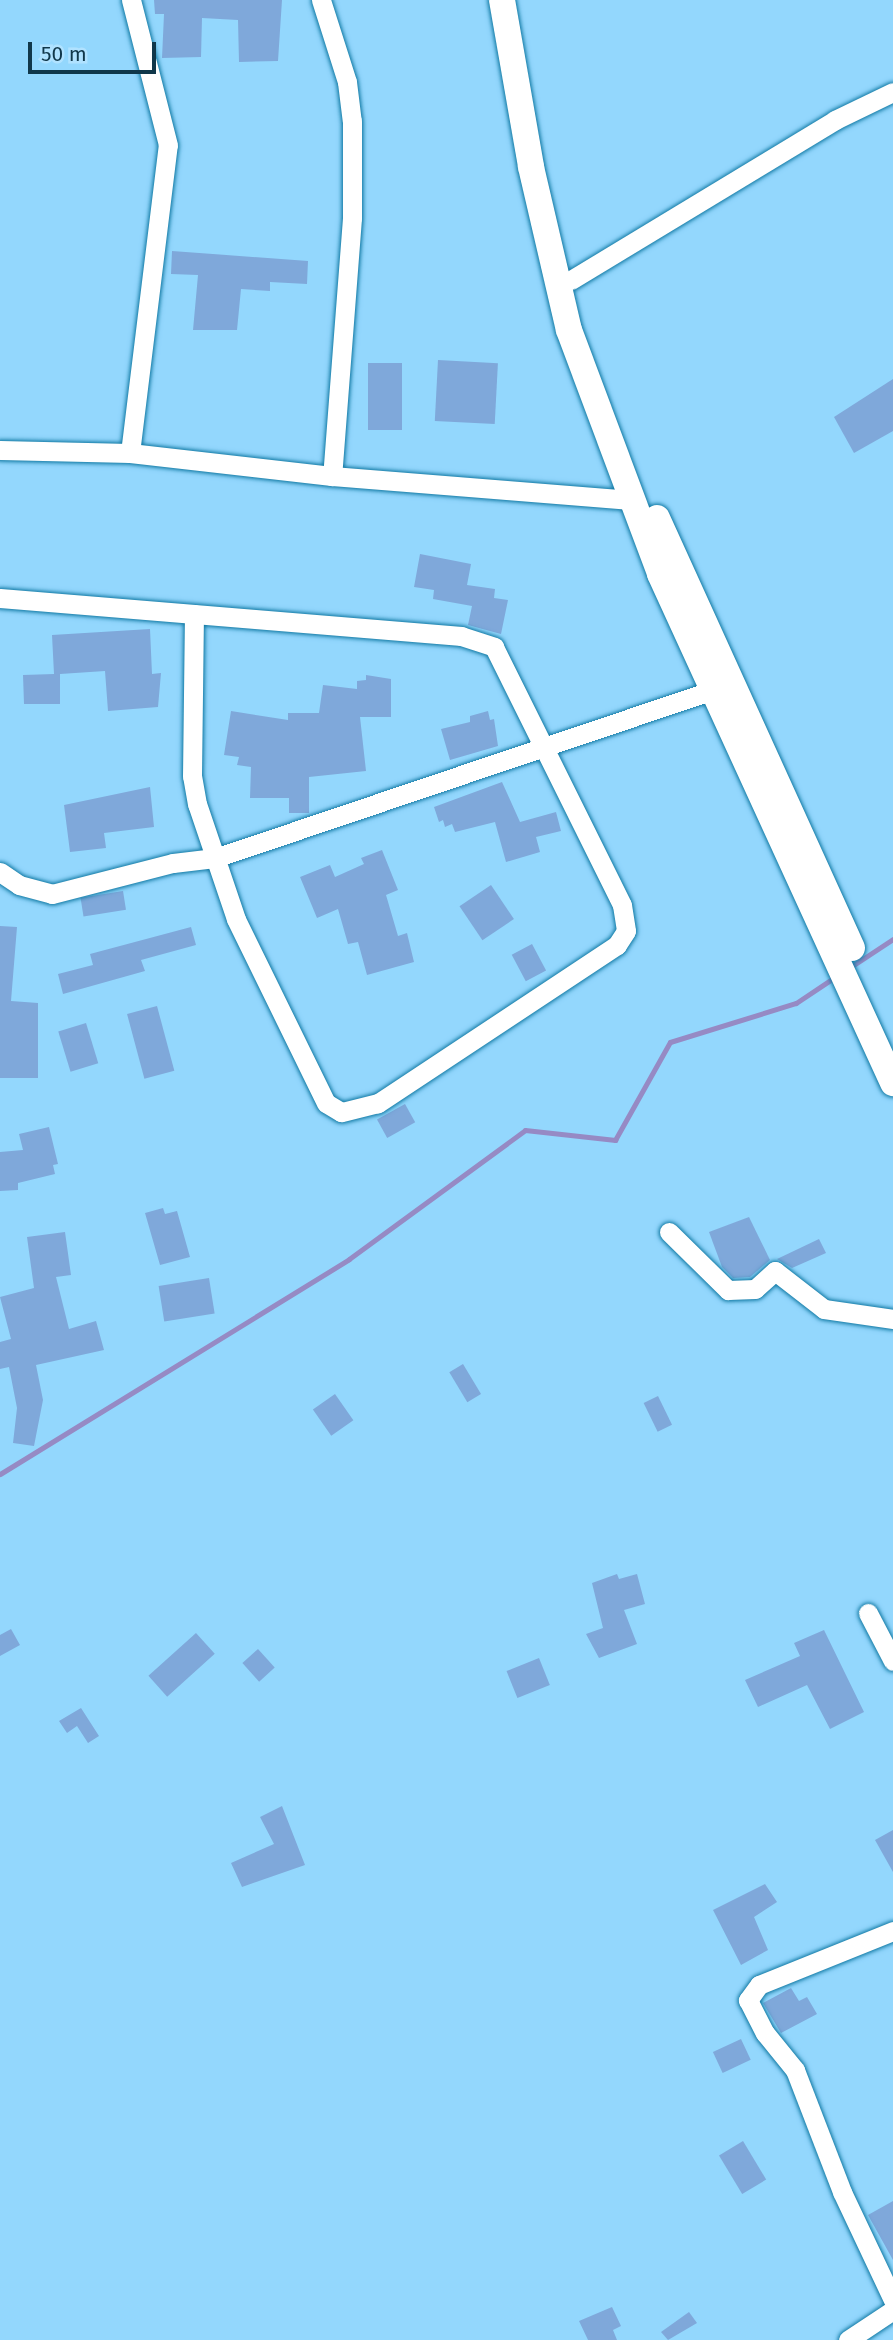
<!DOCTYPE html>
<html>
<head>
<meta charset="utf-8">
<style>
  body { margin:0 }
  #map { position:relative; width:893px; height:2340px; overflow:hidden; background:#93d7fd; font-family:"Fira Sans",sans-serif }
  div>[style] { position:absolute }
  .stream>* { height:5px; margin:-2.5px; padding:0 2.5px; transform-origin:2.5px; border-radius:2.5px; background:#968ac4 }
  .building>* { inset:0; background:#7fa8da; transform-origin:0 0 }
  .roads { filter:drop-shadow(0 0 2px #1079a4) drop-shadow(0 0 2px #1079a4) }
  .minor>* { height:19px; margin:-9.5px; padding:0 9.5px; transform-origin:9.5px; border-radius:9.5px; background:#fff }
  .major>* { height:26px; margin:-13px; padding:0 13px; transform-origin:13px; border-radius:13px; background:#fff }
  span { translate:-50% -50%; white-space:nowrap; text-align:center; line-height:1.15; -webkit-text-stroke:7px #b0e2ff; paint-order:stroke }
  .scale { position:absolute; left:28px; top:42px; width:128px; height:32px; box-sizing:border-box; border:4px solid #10374a; border-top:0; padding-left:9px; font-size:21px; line-height:24px; white-space:nowrap; color:#10374a; -webkit-text-stroke:5px #b0e2ff; paint-order:stroke }
</style>
</head>
<body>
<div id="map">
  <div class="stream">
    <div style="left:849px;top:968px;width:53px;rotate:-33.4deg"></div>
    <div style="left:0;top:1474px;width:410px;rotate:-31.6deg"></div>
    <div style="left:349px;top:1259px;width:218px;rotate:-36.2deg"></div>
    <div style="left:525px;top:1130px;width:91px;rotate:6.3deg"></div>
    <div style="left:615px;top:1140px;width:112px;rotate:-60.7deg"></div>
    <div style="left:670px;top:1042px;width:132px;rotate:-17.2deg"></div>
    <div style="left:796px;top:1003px;width:47px;rotate:-33.7deg"></div>
  </div>
  <div class="building">
    <div style="clip-path:polygon(154px 0,282px 0,278px 61px,239px 62px,238px 20px,202px 18px,201px 57px,162px 58px,164px 14px,155px 14px)"></div>
    <div style="clip-path:polygon(172px 251px,308px 261px,307px 284px,270px 282px,270px 291px,241px 289px,237px 330px,193px 330px,198px 275px,171px 274px)"></div>
    <div style="left:438px;top:360px;width:60px;height:61px;rotate:3deg"></div>
    <div style="left:368px;top:363px;width:34px;height:67px"></div>
    <div style="clip-path:polygon(893px 379px,893px 431px,854px 453px,834px 417px)"></div>
    <div style="clip-path:polygon(420px 554px,471px 564px,467px 585px,495px 589px,494px 598px,508px 600px,501px 634px,468px 625px,472px 606px,433px 599px,434px 590px,414px 587px)"></div>
    <div style="clip-path:polygon(150px 629px,152px 674px,161px 673px,158px 707px,108px 711px,105px 671px,60px 674px,60px 704px,24px 704px,23px 675px,54px 674px,52px 635px)"></div>
    <div style="clip-path:polygon(366px 675px,391px 679px,391px 717px,360px 717px,366px 771px,309px 777px,309px 813px,289px 813px,289px 798px,250px 798px,251px 767px,237px 765px,239px 757px,224px 755px,231px 711px,288px 720px,288px 713px,319px 713px,323px 685px,357px 689px,357px 681px,366px 680px)"></div>
    <div style="clip-path:polygon(488px 711px,490px 720px,494px 719px,498px 746px,450px 760px,441px 729px,470px 722px,470px 716px)"></div>
    <div style="clip-path:polygon(502px 782px,520px 822px,556px 812px,561px 831px,536px 837px,540px 852px,506px 862px,495px 822px,455px 832px,452px 824px,445px 827px,443px 820px,439px 822px,434px 807px)"></div>
    <div style="clip-path:polygon(150px 787px,154px 827px,104px 833px,106px 848px,70px 852px,64px 805px)"></div>
    <div style="clip-path:polygon(382px 850px,398px 890px,386px 895px,398px 936px,407px 933px,414px 962px,367px 975px,358px 942px,348px 944px,338px 909px,317px 918px,300px 877px,330px 865px,335px 877px,364px 864px,361px 858px)"></div>
    <div style="left:491px;top:885px;width:41px;height:38px;rotate:56deg"></div>
    <div style="left:123px;top:891px;width:19px;height:43px;rotate:81deg"></div>
    <div style="clip-path:polygon(0 926px,17px 927px,11px 1001px,38px 1003px,38px 1078px,0 1078px)"></div>
    <div style="clip-path:polygon(191px 927px,196px 945px,141px 960px,145px 971px,63px 994px,58px 974px,93px 965px,90px 954px)"></div>
    <div style="left:532px;top:944px;width:30px;height:23px;rotate:62deg"></div>
    <div style="left:157px;top:1006px;width:67px;height:31px;rotate:75deg"></div>
    <div style="left:86px;top:1023px;width:42px;height:29px;rotate:73deg"></div>
    <div style="left:405px;top:1104px;width:21px;height:32px;rotate:61deg"></div>
    <div style="clip-path:polygon(49px 1127px,58px 1164px,53px 1165px,55px 1174px,18px 1183px,18px 1190px,0 1191px,0 1152px,23px 1150px,19px 1134px)"></div>
    <div style="clip-path:polygon(163px 1208px,165px 1214px,177px 1211px,190px 1257px,160px 1265px,145px 1213px)"></div>
    <div style="clip-path:polygon(749px 1217px,770px 1260px,750px 1277px,733px 1278px,722px 1267px,709px 1232px)"></div>
    <div style="clip-path:polygon(65px 1232px,71px 1275px,56px 1277px,69px 1329px,96px 1321px,104px 1350px,36px 1365px,43px 1400px,34px 1446px,13px 1443px,17px 1408px,9px 1367px,0 1369px,0 1342px,11px 1339px,0 1297px,34px 1288px,27px 1237px)"></div>
    <div style="clip-path:polygon(819px 1239px,826px 1253px,792px 1268px,777px 1259px)"></div>
    <div style="left:209px;top:1278px;width:36px;height:51px;rotate:81deg"></div>
    <div style="left:463px;top:1364px;width:35px;height:16px;rotate:59deg"></div>
    <div style="left:335px;top:1394px;width:32px;height:27px;rotate:55deg"></div>
    <div style="left:658px;top:1396px;width:32px;height:16px;rotate:64deg"></div>
    <div style="clip-path:polygon(617px 1574px,619px 1579px,637px 1574px,645px 1604px,624px 1610px,637px 1644px,599px 1658px,586px 1634px,603px 1628px,592px 1583px)"></div>
    <div style="clip-path:polygon(11px 1629px,20px 1645px,0 1656px,0 1635px)"></div>
    <div style="clip-path:polygon(824px 1630px,864px 1712px,830px 1729px,807px 1685px,758px 1707px,745px 1680px,800px 1656px,794px 1643px)"></div>
    <div style="left:196px;top:1633px;width:28px;height:64px;rotate:48deg"></div>
    <div style="left:258px;top:1649px;width:25px;height:21px;rotate:48deg"></div>
    <div style="left:539px;top:1658px;width:29px;height:35px;rotate:68deg"></div>
    <div style="clip-path:polygon(81px 1708px,99px 1736px,88px 1743px,77px 1726px,67px 1733px,59px 1721px)"></div>
    <div style="clip-path:polygon(282px 1806px,305px 1865px,242px 1887px,231px 1863px,274px 1844px,260px 1817px)"></div>
    <div style="clip-path:polygon(893px 1830px,893px 1872px,875px 1840px)"></div>
    <div style="clip-path:polygon(765px 1884px,777px 1902px,754px 1917px,768px 1950px,741px 1965px,713px 1910px)"></div>
    <div style="clip-path:polygon(791px 1988px,799px 2001px,807px 1997px,817px 2014px,781px 2033px,763px 2003px)"></div>
    <div style="left:741px;top:2039px;width:23px;height:31px;rotate:65deg"></div>
    <div style="left:743px;top:2141px;width:45px;height:28px;rotate:59deg"></div>
    <div style="clip-path:polygon(893px 2201px,893px 2260px,868px 2215px)"></div>
    <div style="clip-path:polygon(612px 2307px,621px 2326px,613px 2330px,617px 2340px,588px 2340px,579px 2321px)"></div>
    <div style="clip-path:polygon(689px 2312px,697px 2323px,668px 2340px,661px 2332px)"></div>
  </div>
  <div class="roads">
    <div class="minor">
      <div style="left:321px;top:0;width:86px;rotate:72.4deg"></div>
      <div style="left:347px;top:82px;width:39px;rotate:83deg"></div>
      <div style="left:352px;top:121px;width:97px;rotate:90deg"></div>
      <div style="left:352px;top:218px;width:259px;rotate:94.4deg"></div>
      <div style="left:571px;top:280px;width:309px;rotate:-31.2deg"></div>
      <div style="left:835px;top:120px;width:64px;rotate:-25.8deg"></div>
      <div style="left:0;top:450px;width:130px;rotate:1.3deg"></div>
      <div style="left:130px;top:453px;width:203px;rotate:6.5deg"></div>
      <div style="left:332px;top:476px;width:300px;rotate:4.6deg"></div>
      <div style="left:130px;top:453px;width:310px;rotate:-83deg"></div>
      <div style="left:168px;top:145px;width:150px;rotate:-104.3deg"></div>
      <div style="left:0;top:598px;width:463px;rotate:4.7deg"></div>
      <div style="left:461px;top:636px;width:35px;rotate:18deg"></div>
      <div style="left:494px;top:647px;width:288px;rotate:63.6deg"></div>
      <div style="left:622px;top:905px;width:26px;rotate:81deg"></div>
      <div style="left:626px;top:931px;width:17px;rotate:123deg"></div>
      <div style="left:617px;top:945px;width:287px;rotate:146.5deg"></div>
      <div style="left:378px;top:1103px;width:38px;rotate:166deg"></div>
      <div style="left:341px;top:1112px;width:17px;rotate:-149deg"></div>
      <div style="left:326px;top:1103px;width:205px;rotate:-116.1deg"></div>
      <div style="left:236px;top:919px;width:121px;rotate:-108.7deg"></div>
      <div style="left:197px;top:804px;width:28px;rotate:-100deg"></div>
      <div style="left:192px;top:776px;width:162px;rotate:-89.3deg"></div>
      <div style="left:0;top:872px;width:23px;rotate:34deg"></div>
      <div style="left:19px;top:885px;width:34px;rotate:15deg"></div>
      <div style="left:52px;top:894px;width:125px;rotate:-14.4deg"></div>
      <div style="left:173px;top:863px;width:42px;rotate:-6.8deg"></div>
      <div style="left:215px;top:858px;width:526px;rotate:-18.64deg"></div>
      <div style="left:669px;top:1232px;width:83px;rotate:44.5deg"></div>
      <div style="left:728px;top:1290px;width:27px;rotate:-2deg"></div>
      <div style="left:755px;top:1289px;width:27px;rotate:-42deg"></div>
      <div style="left:775px;top:1271px;width:62px;rotate:37.8deg"></div>
      <div style="left:824px;top:1309px;width:70px;rotate:8.2deg"></div>
      <div style="left:868px;top:1613px;width:54px;rotate:62.5deg"></div>
      <div style="left:893px;top:1931px;width:144px;rotate:158.1deg"></div>
      <div style="left:759px;top:1985px;width:19px;rotate:126deg"></div>
      <div style="left:748px;top:2000px;width:37px;rotate:63deg"></div>
      <div style="left:765px;top:2033px;width:48px;rotate:51deg"></div>
      <div style="left:795px;top:2070px;width:131px;rotate:68.9deg"></div>
      <div style="left:842px;top:2192px;width:119px;rotate:64.7deg"></div>
      <div style="left:848px;top:2340px;width:54px;rotate:-33.7deg"></div>
    </div>
    <div class="major">
      <div style="left:502px;top:0;width:169px;rotate:80.1deg"></div>
      <div style="left:531px;top:167px;width:167px;rotate:76.9deg"></div>
      <div style="left:569px;top:330px;width:260px;rotate:69.5deg"></div>
      <div style="left:660px;top:574px;width:560px;rotate:65.4deg"></div>
      <div style="left:657px;top:518px;width:472px;rotate:65.6deg"></div>
    </div>
  </div>
  <div class="scale">50 m</div>
</div>
</body>
</html>
